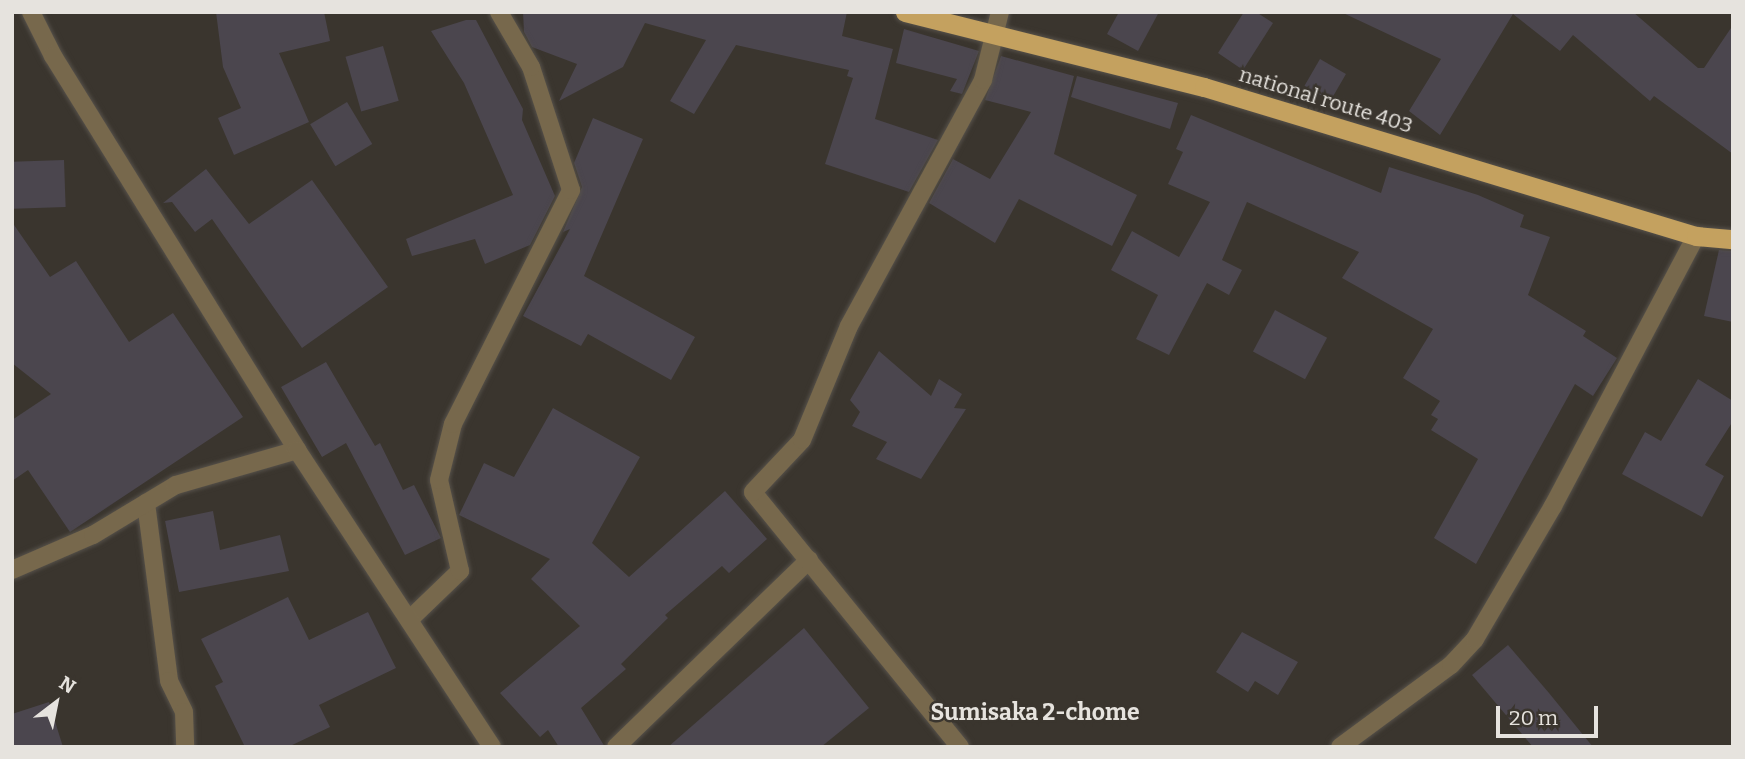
<!DOCTYPE html>
<html>
<head>
<meta charset="utf-8">
<style>
  body { margin:0 }
  #map { position:relative; width:1745px; height:759px; overflow:hidden; background:#3a352e; font-family:Bitter,serif }
  div>[style] { position:absolute }
  .building>* { inset:0; background:#4b464e; transform-origin:0 0 }
  .roads { filter:drop-shadow(0 0 2px #56514a) drop-shadow(0 0 2px #56514a) }
  .minor>* { height:18px; margin:-9px; padding:0 9px; transform-origin:9px; border-radius:9px; background:#77684c }
  .tertiary>* { height:18px; margin:-9px; padding:0 9px; transform-origin:9px; border-radius:9px; background:#77684c }
  .trunk>* { height:19px; margin:-9.5px; padding:0 9.5px; transform-origin:9.5px; border-radius:9.5px; background:#c4a15f }
  span { translate:-50% -50%; white-space:nowrap; text-align:center; line-height:1.15; -webkit-text-stroke:5px #3a352e; paint-order:stroke }
  .street-label { font-size:21px; color:#e6e3de }
  .neighbourhood-label { font-size:23px; color:#e6e3de; font-weight:700 }
  .frame { position:absolute; inset:0; border:14px solid #e6e3de; pointer-events:none }
  .north { position:absolute; left:21px; top:668px; width:70px; height:70px; -webkit-text-stroke:5px #3a352e; paint-order:stroke; rotate:32deg; font-size:19px; font-weight:700; line-height:28px; text-align:center; color:#e6e3de }
  .north::after { content:''; display:block; margin:auto; width:24px; height:32px; background:#e6e3de; clip-path:polygon(50% 0,100% 100%,50% 72%,0 100%) }
  .scale { position:absolute; left:1496px; top:706px; width:102px; height:32px; box-sizing:border-box; border:4px solid #e6e3de; border-top:0; padding-left:9px; font-size:21px; line-height:24px; white-space:nowrap; color:#e6e3de; -webkit-text-stroke:5px #3a352e; paint-order:stroke }
</style>
</head>
<body>
<div id="map">
  <div class="building">
    <div style="clip-path:polygon(216px 12px,324px 12px,330px 41px,279px 53px,309px 122px,234px 155px,218px 118px,241px 108px,223px 67px)"></div>
    <div style="clip-path:polygon(523px 12px,847px 12px,842px 36px,893px 49px,875px 119px,938px 140px,909px 192px,825px 164px,853px 78px,847px 76px,849px 70px,736px 45px,694px 114px,670px 101px,706px 40px,645px 23px,623px 67px,559px 101px,577px 64px,532px 47px,524px 32px)"></div>
    <div style="clip-path:polygon(1119px 12px,1159px 12px,1138px 51px,1107px 34px)"></div>
    <div style="clip-path:polygon(1244px 12px,1256px 12px,1273px 23px,1243px 70px,1218px 53px)"></div>
    <div style="clip-path:polygon(1341px 12px,1633px 12px,1698px 68px,1704px 68px,1733px 25px,1733px 154px,1654px 96px,1650px 101px,1573px 35px,1560px 51px,1513px 14px,1440px 135px,1409px 111px,1441px 59px)"></div>
    <div style="clip-path:polygon(466px 20px,476px 20px,523px 109px,522px 120px,555px 196px,530px 245px,485px 264px,475px 239px,412px 256px,406px 239px,513px 195px,464px 83px,431px 31px)"></div>
    <div style="clip-path:polygon(904px 29px,979px 51px,962px 94px,950px 91px,957px 79px,896px 63px)"></div>
    <div style="left:383px;top:46px;width:57px;height:39px;rotate:74deg"></div>
    <div style="clip-path:polygon(1001px 56px,1074px 76px,1054px 154px,1137px 195px,1112px 246px,1019px 199px,995px 243px,929px 203px,953px 159px,990px 179px,1031px 112px,985px 100px)"></div>
    <div style="left:1320px;top:59px;width:30px;height:31px;rotate:30deg"></div>
    <div style="clip-path:polygon(1077px 76px,1178px 103px,1170px 129px,1071px 97px)"></div>
    <div style="left:347px;top:102px;width:49px;height:43px;rotate:59deg"></div>
    <div style="clip-path:polygon(1191px 115px,1381px 193px,1389px 167px,1478px 195px,1524px 215px,1520px 227px,1550px 237px,1528px 295px,1586px 331px,1583px 336px,1617px 358px,1593px 396px,1575px 384px,1476px 564px,1434px 538px,1478px 459px,1431px 430px,1438px 419px,1431px 415px,1440px 401px,1403px 378px,1433px 329px,1342px 278px,1359px 252px,1247px 202px,1222px 260px,1242px 270px,1229px 295px,1207px 283px,1169px 355px,1136px 339px,1158px 295px,1111px 270px,1132px 231px,1179px 257px,1210px 202px,1168px 184px,1183px 152px,1176px 149px)"></div>
    <div style="clip-path:polygon(593px 118px,643px 139px,584px 276px,695px 337px,671px 380px,588px 334px,581px 346px,523px 316px,570px 229px,563px 232px,582px 187px,574px 163px)"></div>
    <div style="left:64px;top:160px;width:47px;height:52px;rotate:88deg"></div>
    <div style="clip-path:polygon(206px 169px,249px 224px,312px 180px,388px 287px,302px 348px,212px 219px,195px 232px,172px 202px,163px 203px)"></div>
    <div style="clip-path:polygon(12px 222px,50px 277px,76px 261px,129px 342px,173px 313px,243px 417px,70px 532px,28px 470px,12px 481px,12px 420px,51px 394px,12px 363px)"></div>
    <div style="clip-path:polygon(1719px 250px,1733px 251px,1733px 322px,1704px 316px)"></div>
    <div style="left:1275px;top:310px;width:59px;height:47px;rotate:28deg"></div>
    <div style="clip-path:polygon(879px 351px,931px 396px,939px 379px,962px 394px,954px 408px,966px 409px,921px 479px,876px 459px,887px 442px,852px 426px,860px 412px,850px 400px)"></div>
    <div style="clip-path:polygon(326px 362px,375px 446px,380px 443px,403px 490px,414px 485px,441px 538px,405px 555px,346px 443px,322px 457px,281px 387px)"></div>
    <div style="clip-path:polygon(1698px 379px,1733px 401px,1733px 421px,1705px 465px,1724px 476px,1702px 517px,1622px 474px,1645px 432px,1661px 441px)"></div>
    <div style="clip-path:polygon(553px 408px,640px 457px,592px 543px,629px 577px,725px 491px,767px 539px,729px 573px,722px 566px,665px 615px,668px 618px,621px 664px,626px 669px,581px 708px,605px 747px,559px 747px,548px 730px,540px 737px,500px 693px,580px 626px,531px 579px,550px 559px,459px 515px,484px 463px,514px 477px)"></div>
    <div style="clip-path:polygon(213px 511px,220px 550px,280px 535px,289px 571px,179px 592px,165px 521px)"></div>
    <div style="clip-path:polygon(288px 597px,309px 640px,368px 612px,396px 668px,319px 705px,330px 727px,288px 747px,245px 747px,215px 686px,223px 682px,201px 639px)"></div>
    <div style="clip-path:polygon(804px 628px,869px 708px,821px 747px,668px 747px)"></div>
    <div style="clip-path:polygon(1242px 632px,1298px 662px,1278px 695px,1255px 681px,1248px 692px,1216px 672px)"></div>
    <div style="clip-path:polygon(1508px 645px,1549px 693px,1593px 747px,1533px 747px,1472px 675px)"></div>
    <div style="clip-path:polygon(49px 702px,63px 747px,12px 747px,12px 714px)"></div>
  </div>
  <div class="roads">
    <div class="minor">
      <div style="left:146px;top:503px;width:179px;rotate:82.6deg"></div>
      <div style="left:169px;top:681px;width:34px;rotate:64deg"></div>
      <div style="left:184px;top:712px;width:35px;rotate:88deg"></div>
      <div style="left:12px;top:570px;width:88px;rotate:-23.4deg"></div>
      <div style="left:93px;top:535px;width:97px;rotate:-31.1deg"></div>
      <div style="left:176px;top:485px;width:126px;rotate:-16.1deg"></div>
      <div style="left:409px;top:620px;width:71px;rotate:-43.9deg"></div>
      <div style="left:460px;top:571px;width:93px;rotate:-103deg"></div>
      <div style="left:439px;top:480px;width:58px;rotate:-76deg"></div>
      <div style="left:453px;top:424px;width:262px;rotate:-63.2deg"></div>
      <div style="left:571px;top:190px;width:129px;rotate:-108deg"></div>
      <div style="left:531px;top:67px;width:64px;rotate:-120.2deg"></div>
      <div style="left:616px;top:747px;width:269px;rotate:-44.1deg"></div>
      <div style="left:960px;top:747px;width:328px;rotate:-129.1deg"></div>
      <div style="left:753px;top:492px;width:71px;rotate:-46.7deg"></div>
      <div style="left:802px;top:440px;width:123px;rotate:-67.6deg"></div>
      <div style="left:849px;top:326px;width:280px;rotate:-61.4deg"></div>
      <div style="left:983px;top:80px;width:70px;rotate:-76deg"></div>
      <div style="left:1340px;top:747px;width:138px;rotate:-36.5deg"></div>
      <div style="left:1451px;top:665px;width:35px;rotate:-47deg"></div>
      <div style="left:1475px;top:639px;width:154px;rotate:-59.6deg"></div>
      <div style="left:1553px;top:506px;width:306px;rotate:-62.1deg"></div>
    </div>
    <div class="tertiary">
      <div style="left:31px;top:12px;width:49px;rotate:63.4deg"></div>
      <div style="left:53px;top:56px;width:463px;rotate:58.2deg"></div>
      <div style="left:297px;top:450px;width:355px;rotate:56.7deg"></div>
    </div>
    <div class="trunk">
      <div style="left:905px;top:12px;width:308px;rotate:14.1deg"></div>
      <div style="left:1204px;top:87px;width:514px;rotate:16.85deg"></div>
      <div style="left:1696px;top:236px;width:37px;rotate:5deg"></div>
    </div>
  </div>
  <div class="street-label">
    <span style="left:1326px;top:100px;rotate:17deg">national route 403</span>
  </div>
  <div class="neighbourhood-label">
    <span style="left:1035px;top:712px">Sumisaka 2-chome</span>
  </div>
  <div class="frame"></div>
  <div class="north">N</div>
  <div class="scale">20 m</div>
</div>
</body>
</html>
